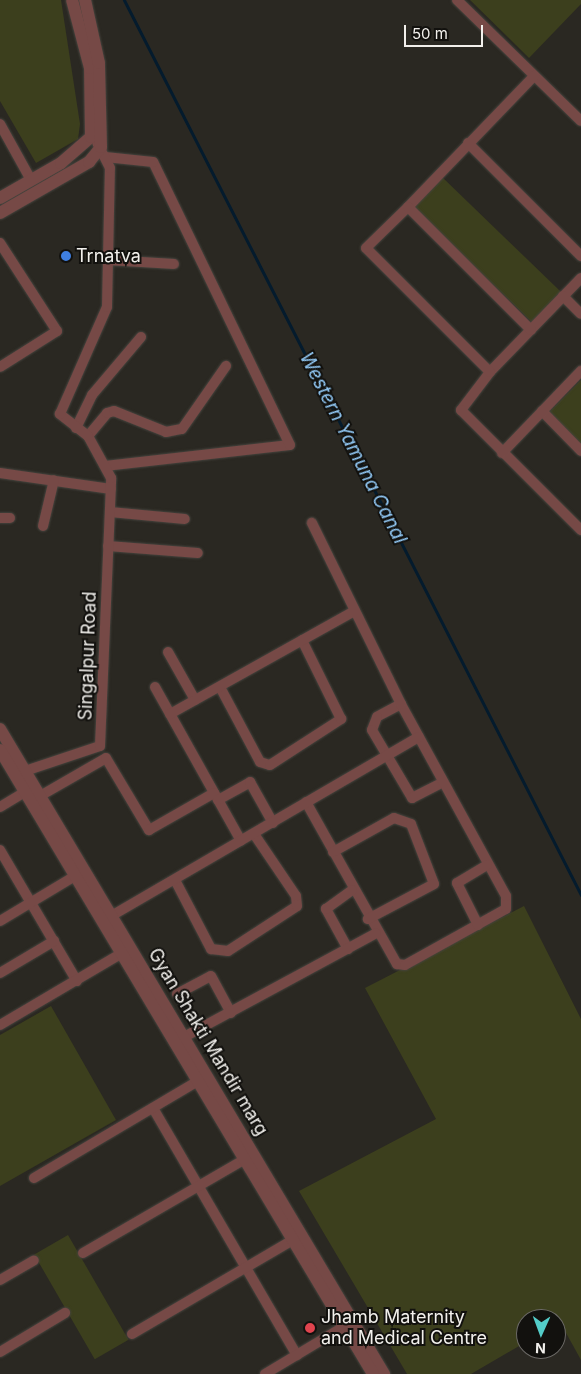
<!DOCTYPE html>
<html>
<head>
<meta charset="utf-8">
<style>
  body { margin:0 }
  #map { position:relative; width:581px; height:1374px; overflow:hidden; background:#2a2822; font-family:Inter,sans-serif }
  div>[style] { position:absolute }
  .green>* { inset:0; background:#3c3f1d; transform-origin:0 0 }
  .stream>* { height:3px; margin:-1.5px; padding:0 1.5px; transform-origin:1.5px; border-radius:1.5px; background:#041b2d }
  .roads { filter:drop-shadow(0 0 1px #46443e) drop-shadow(0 0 1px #46443e) }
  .minor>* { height:10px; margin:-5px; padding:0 5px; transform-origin:5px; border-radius:5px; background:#764946 }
  .tertiary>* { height:12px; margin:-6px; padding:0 6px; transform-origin:6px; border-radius:6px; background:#764946 }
  .dots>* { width:14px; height:14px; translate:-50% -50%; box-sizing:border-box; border:2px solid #12110e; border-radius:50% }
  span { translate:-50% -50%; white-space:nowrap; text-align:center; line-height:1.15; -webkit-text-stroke:4px #12110e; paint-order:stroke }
  .poi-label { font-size:18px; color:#f2f0ec }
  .left { translate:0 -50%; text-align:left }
  .street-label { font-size:18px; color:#f2f0ec }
  .water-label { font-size:19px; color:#92c9f6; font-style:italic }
  .north { position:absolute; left:516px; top:1309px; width:50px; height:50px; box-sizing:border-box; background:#12110e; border:1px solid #6c6a67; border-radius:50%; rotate:182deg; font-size:14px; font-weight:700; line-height:20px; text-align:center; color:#f2f0ec }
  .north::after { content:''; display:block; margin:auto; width:18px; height:22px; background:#53cdc9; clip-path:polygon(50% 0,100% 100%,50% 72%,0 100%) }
  .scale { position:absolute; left:404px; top:25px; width:79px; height:22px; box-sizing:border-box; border:2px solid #f2f0ec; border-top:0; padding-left:6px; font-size:15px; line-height:18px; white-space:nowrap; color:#f2f0ec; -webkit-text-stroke:4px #12110e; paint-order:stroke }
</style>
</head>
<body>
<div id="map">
  <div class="green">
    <div style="clip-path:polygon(0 0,61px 0,80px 124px,78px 139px,36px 163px,0 101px)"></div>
    <div style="clip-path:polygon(470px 0,581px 0,581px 4px,529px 58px)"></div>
    <div style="left:441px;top:176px;width:167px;height:42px;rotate:44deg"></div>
    <div style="clip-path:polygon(581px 380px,581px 445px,548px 413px)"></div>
    <div style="clip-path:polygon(524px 906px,581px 1019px,581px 1360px,560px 1322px,526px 1319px,526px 1342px,471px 1374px,407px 1374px,299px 1191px,436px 1119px,365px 988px)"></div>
    <div style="clip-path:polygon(51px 1006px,116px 1120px,0 1186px,0 1035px)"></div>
    <div style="left:68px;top:1235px;width:121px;height:39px;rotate:60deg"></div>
  </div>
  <div class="stream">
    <div style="left:124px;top:0;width:1005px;rotate:62.95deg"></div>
  </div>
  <div class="roads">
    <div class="minor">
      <div style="left:457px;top:0;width:173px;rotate:44.3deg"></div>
      <div style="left:0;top:124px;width:64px;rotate:61deg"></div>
      <div style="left:468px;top:143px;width:160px;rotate:45deg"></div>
      <div style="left:408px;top:207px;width:182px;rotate:-46.1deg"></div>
      <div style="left:0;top:243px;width:105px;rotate:57.1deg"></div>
      <div style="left:57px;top:331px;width:67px;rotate:147.7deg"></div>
      <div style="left:108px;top:260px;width:66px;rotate:3.5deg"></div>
      <div style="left:581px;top:278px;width:131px;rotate:134.1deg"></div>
      <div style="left:490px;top:372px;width:48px;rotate:127.3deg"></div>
      <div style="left:461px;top:410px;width:170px;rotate:45deg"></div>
      <div style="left:563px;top:296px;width:25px;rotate:45deg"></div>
      <div style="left:490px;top:372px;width:175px;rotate:-135deg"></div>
      <div style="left:366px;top:248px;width:59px;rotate:-44.3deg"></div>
      <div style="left:408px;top:207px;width:174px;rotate:45deg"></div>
      <div style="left:542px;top:411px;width:56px;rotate:45.7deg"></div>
      <div style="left:76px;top:428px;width:37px;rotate:-64deg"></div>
      <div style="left:92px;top:395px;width:76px;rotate:-49.8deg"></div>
      <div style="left:88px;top:436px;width:30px;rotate:-50deg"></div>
      <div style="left:107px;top:413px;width:7px;rotate:-16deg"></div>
      <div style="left:114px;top:411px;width:56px;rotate:22deg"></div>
      <div style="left:166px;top:432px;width:16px;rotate:-11deg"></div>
      <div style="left:182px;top:429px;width:77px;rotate:-55.1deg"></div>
      <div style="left:502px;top:453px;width:114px;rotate:-46.1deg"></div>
      <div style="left:105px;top:466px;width:186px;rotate:-6.5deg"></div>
      <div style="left:290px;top:445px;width:314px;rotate:-115.8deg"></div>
      <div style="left:153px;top:162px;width:48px;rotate:-174.1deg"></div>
      <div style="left:0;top:473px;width:112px;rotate:8.2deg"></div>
      <div style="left:110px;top:512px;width:75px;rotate:5.3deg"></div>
      <div style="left:0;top:518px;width:10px"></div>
      <div style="left:43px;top:526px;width:47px;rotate:-76.6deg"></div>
      <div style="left:108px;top:546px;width:90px;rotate:4.4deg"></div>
      <div style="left:168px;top:652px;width:55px;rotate:60.6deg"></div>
      <div style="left:155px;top:687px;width:176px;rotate:60.8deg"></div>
      <div style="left:220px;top:687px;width:85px;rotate:61.9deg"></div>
      <div style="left:260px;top:762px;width:10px;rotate:17deg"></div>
      <div style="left:270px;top:765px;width:85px;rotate:-32.9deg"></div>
      <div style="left:341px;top:719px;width:88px;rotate:-116.3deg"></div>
      <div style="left:401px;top:704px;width:27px;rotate:152deg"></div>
      <div style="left:377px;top:717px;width:14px;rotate:111deg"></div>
      <div style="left:372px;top:730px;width:79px;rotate:59.5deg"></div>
      <div style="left:412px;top:798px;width:35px;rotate:-27deg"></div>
      <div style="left:170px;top:714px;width:211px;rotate:-29.2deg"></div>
      <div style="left:25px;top:771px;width:79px;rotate:-18.4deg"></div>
      <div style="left:100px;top:746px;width:268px;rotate:-87.6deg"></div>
      <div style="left:111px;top:478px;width:48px;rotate:-118.7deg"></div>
      <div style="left:88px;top:436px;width:36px;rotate:-142deg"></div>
      <div style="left:60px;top:414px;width:117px;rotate:-66.3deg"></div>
      <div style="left:107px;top:307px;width:139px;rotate:-88.8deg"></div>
      <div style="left:110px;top:168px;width:28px;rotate:-117deg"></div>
      <div style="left:40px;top:796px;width:76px;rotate:-29.9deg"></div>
      <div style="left:106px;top:758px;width:84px;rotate:59.2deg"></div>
      <div style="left:149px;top:830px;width:75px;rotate:-29.6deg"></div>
      <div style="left:218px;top:800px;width:37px;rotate:-29deg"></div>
      <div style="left:250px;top:782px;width:47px;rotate:60.7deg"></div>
      <div style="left:306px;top:802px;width:186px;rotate:60.7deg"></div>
      <div style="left:397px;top:964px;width:8px;rotate:7deg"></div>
      <div style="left:405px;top:965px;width:115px;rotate:-29deg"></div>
      <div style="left:506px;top:909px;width:13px;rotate:-90deg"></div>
      <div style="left:506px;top:896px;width:219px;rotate:-118.7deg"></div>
      <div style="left:401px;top:704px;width:202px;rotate:-116.2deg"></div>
      <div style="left:0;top:807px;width:29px;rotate:-31deg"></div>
      <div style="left:0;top:850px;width:152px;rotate:59.6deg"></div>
      <div style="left:333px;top:852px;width:70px;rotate:-29.1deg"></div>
      <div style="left:394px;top:818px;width:18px;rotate:19deg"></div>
      <div style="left:411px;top:824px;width:64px;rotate:69deg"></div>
      <div style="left:434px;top:884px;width:75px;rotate:152.1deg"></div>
      <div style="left:175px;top:880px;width:78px;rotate:62.4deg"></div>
      <div style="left:211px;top:949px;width:17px;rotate:7deg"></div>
      <div style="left:228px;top:951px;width:82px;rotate:-33.1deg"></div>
      <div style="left:297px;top:906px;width:10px;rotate:-96deg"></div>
      <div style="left:296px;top:896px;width:75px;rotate:-124.1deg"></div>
      <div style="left:106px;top:919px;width:362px;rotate:-30.2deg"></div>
      <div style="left:0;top:921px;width:87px;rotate:-31deg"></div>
      <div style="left:478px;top:925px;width:47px;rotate:-116.6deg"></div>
      <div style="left:457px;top:883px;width:35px;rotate:-31deg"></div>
      <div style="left:348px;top:949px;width:46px;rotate:-118.8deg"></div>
      <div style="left:326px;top:909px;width:32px;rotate:-36deg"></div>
      <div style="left:0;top:973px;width:63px;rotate:-30.7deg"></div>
      <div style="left:177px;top:994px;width:38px;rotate:-28deg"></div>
      <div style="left:211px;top:976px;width:42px;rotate:61.6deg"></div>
      <div style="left:0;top:1025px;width:142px;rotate:-30.5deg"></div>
      <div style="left:184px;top:1037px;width:218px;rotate:-28.4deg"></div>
      <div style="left:153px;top:1108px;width:286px;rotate:59.8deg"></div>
      <div style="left:34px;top:1178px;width:191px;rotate:-30.6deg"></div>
      <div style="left:83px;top:1253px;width:187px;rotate:-30.1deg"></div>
      <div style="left:0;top:1280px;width:39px;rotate:-30deg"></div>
      <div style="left:132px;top:1334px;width:186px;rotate:-30.3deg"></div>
      <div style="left:0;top:1352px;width:76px;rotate:-31deg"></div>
      <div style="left:265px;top:1374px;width:99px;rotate:-31deg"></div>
    </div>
    <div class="tertiary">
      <div style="left:0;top:198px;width:70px;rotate:-29.8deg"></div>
      <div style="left:61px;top:163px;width:40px;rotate:-41deg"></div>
      <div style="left:91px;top:137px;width:69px;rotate:-90.8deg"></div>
      <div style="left:90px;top:68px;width:70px;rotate:-104.8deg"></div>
      <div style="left:0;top:213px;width:103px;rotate:-29.8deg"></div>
      <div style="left:89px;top:162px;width:19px;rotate:-51deg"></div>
      <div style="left:101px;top:147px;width:84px;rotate:-91.4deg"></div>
      <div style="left:99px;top:63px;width:65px;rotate:-102.5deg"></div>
      <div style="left:0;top:729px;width:751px;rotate:59.23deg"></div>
      <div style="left:0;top:750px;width:727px;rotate:59.13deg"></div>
    </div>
  </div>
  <div class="dots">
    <div style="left:66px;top:256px;background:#3f7fe0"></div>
    <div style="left:310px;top:1328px;background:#e0444e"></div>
  </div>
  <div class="poi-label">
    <span class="left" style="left:76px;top:256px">Trnatva</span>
    <span class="left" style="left:321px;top:1328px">Jhamb Maternity<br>and Medical Centre</span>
  </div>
  <div class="street-label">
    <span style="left:88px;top:656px;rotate:-88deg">Singalpur Road</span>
    <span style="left:208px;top:1042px;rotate:59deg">Gyan Shakti Mandir marg</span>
  </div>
  <div class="water-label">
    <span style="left:353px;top:448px;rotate:63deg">Western Yamuna Canal</span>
  </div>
  <div class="north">N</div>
  <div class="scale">50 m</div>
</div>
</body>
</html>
